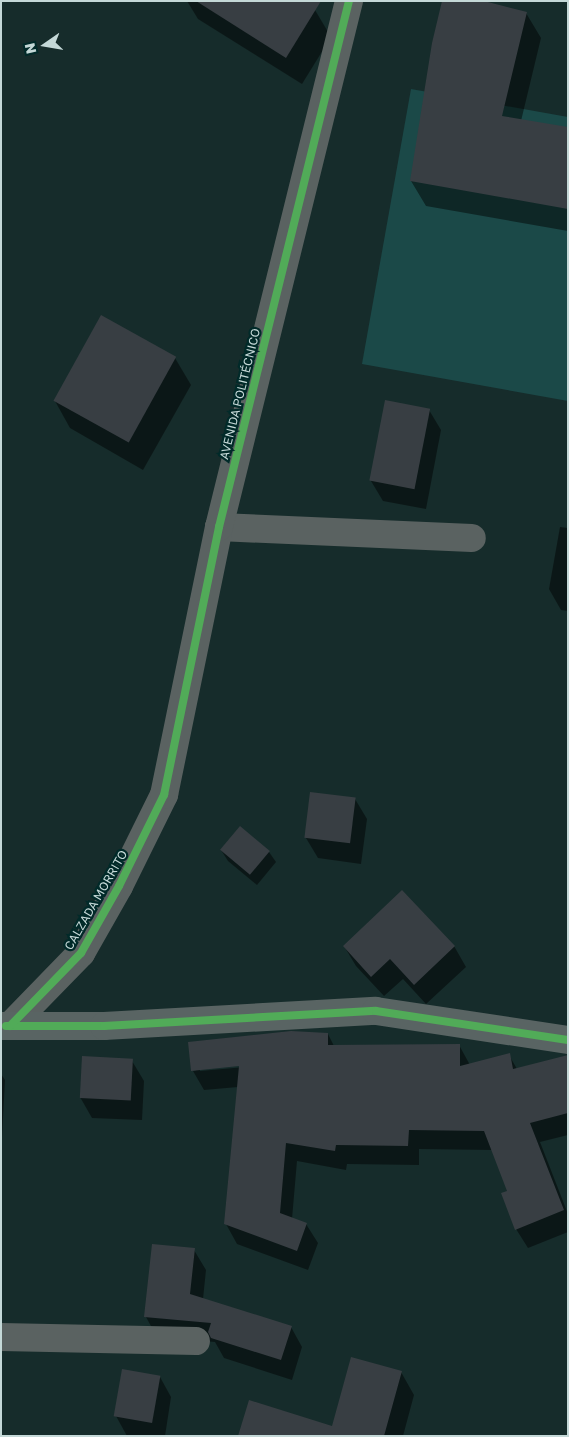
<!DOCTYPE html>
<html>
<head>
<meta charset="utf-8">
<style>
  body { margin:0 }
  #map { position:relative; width:569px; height:1437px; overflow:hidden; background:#162c2b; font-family:"Golos Text",sans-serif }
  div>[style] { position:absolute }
  .green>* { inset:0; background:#1b4948 }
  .shadow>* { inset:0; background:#0007 }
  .building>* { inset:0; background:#383e43; transform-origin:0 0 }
  .street>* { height:28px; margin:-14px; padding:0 14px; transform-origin:14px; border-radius:14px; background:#5a6261 }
  .secondary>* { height:28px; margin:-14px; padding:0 14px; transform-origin:14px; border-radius:14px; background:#596463 }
  .cycleway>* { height:8px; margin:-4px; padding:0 4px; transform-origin:4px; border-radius:4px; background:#51ab58 }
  span { translate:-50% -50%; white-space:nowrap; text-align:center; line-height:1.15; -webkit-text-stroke:4.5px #012a29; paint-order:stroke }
  .street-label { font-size:12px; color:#c4d8d7 }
  .frame { position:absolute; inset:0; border:2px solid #c4d8d7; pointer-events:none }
  .north { position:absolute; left:20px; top:20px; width:50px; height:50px; -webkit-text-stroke:4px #012a29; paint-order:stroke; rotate:257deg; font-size:14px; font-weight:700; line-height:20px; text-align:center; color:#c4d8d7 }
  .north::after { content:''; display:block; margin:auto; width:18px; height:22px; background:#c4d8d7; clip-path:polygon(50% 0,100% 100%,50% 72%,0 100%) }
</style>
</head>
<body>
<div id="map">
  <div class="green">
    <div style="clip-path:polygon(411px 89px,568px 117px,568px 401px,362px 364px)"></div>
  </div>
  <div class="shadow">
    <div style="clip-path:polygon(187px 1px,302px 1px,315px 10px,331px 37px,302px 84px,198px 19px)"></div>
    <div style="clip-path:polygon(526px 13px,541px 38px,521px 121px,568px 129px,568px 231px,426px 206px,411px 181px)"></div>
    <div style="clip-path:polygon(175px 358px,191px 385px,143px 470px,70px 428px,55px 401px)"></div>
    <div style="clip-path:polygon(429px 410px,441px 430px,426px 509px,383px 501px,371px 481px)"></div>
    <div style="clip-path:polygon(560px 527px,568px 528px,568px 611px,561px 610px,549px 589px)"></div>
    <div style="clip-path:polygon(355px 799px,367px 819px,361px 864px,318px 858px,306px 838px)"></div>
    <div style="clip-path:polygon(221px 850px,269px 852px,276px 862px,257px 885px,228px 861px)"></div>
    <div style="clip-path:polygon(344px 946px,454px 946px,466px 967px,426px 1004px,403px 979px,384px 996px,356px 966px)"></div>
    <div style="clip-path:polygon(evenodd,328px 1034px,334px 1046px,459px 1045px,470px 1065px,509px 1055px,517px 1069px,568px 1060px,568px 1135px,540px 1142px,568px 1214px,568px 1232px,528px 1248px,516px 1229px,509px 1192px,493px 1150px,419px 1149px,419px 1165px,347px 1164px,346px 1170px,297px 1161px,292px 1219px,306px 1224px,318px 1243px,308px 1270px,237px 1244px,226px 1224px,238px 1087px,204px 1090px,193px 1071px,328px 1034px,245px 1064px,245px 1067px,200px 1071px,200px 1069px,245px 1064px)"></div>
    <div style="clip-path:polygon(132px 1061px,144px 1081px,142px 1120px,92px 1118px,80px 1097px)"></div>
    <div style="clip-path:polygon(1px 1074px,5px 1080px,1px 1156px)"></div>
    <div style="clip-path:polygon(194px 1250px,206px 1270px,203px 1299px,291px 1327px,302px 1347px,292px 1380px,224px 1358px,215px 1342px,157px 1337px,146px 1317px)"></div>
    <div style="clip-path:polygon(401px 1372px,414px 1395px,403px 1436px,240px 1436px,333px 1428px)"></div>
    <div style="clip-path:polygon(160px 1377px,171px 1397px,165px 1436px,127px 1436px,116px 1416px)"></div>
  </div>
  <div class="building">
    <div style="clip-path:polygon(196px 1px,321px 1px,286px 58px)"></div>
    <div style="clip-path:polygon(442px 1px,484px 1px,527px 12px,502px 116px,568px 127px,568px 209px,410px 181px,432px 43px)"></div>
    <div style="left:101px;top:315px;width:86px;height:98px;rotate:29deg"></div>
    <div style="left:385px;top:400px;width:46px;height:82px;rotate:11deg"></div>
    <div style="left:310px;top:792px;width:46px;height:46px;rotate:7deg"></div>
    <div style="left:240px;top:826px;width:39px;height:31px;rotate:40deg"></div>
    <div style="clip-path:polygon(402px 890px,455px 946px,414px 985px,390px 959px,371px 977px,343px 946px)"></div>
    <div style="clip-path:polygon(291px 1031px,328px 1033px,328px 1045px,460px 1044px,460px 1066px,510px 1053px,513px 1069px,568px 1055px,568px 1113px,530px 1123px,564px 1210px,515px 1230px,501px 1193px,507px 1191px,484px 1131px,409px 1130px,408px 1146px,336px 1145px,335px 1151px,286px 1143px,280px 1213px,307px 1223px,297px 1251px,224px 1224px,239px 1066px,191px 1071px,188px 1042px)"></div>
    <div style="left:82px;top:1056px;width:51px;height:42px;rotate:3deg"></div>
    <div style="clip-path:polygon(152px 1244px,195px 1248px,190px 1294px,292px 1326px,281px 1360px,211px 1338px,208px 1332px,211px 1323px,144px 1317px)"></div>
    <div style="clip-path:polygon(351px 1357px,402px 1371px,384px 1436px,238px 1436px,249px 1400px,332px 1426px)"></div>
    <div style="left:122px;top:1369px;width:39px;height:48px;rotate:10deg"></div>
  </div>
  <div class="street">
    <div style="left:219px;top:527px;width:253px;rotate:2.5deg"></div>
    <div style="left:10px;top:1026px;width:102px;rotate:-45.8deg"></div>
    <div style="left:81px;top:953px;width:77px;rotate:-60.4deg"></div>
    <div style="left:119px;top:886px;width:102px;rotate:-63.7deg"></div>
    <div style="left:164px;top:795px;width:274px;rotate:-78.4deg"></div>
    <div style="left:219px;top:527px;width:542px;rotate:-76.12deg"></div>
    <div style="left:1px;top:1337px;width:195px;rotate:1.2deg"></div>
  </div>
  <div class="secondary">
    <div style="left:1px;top:1026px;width:103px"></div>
    <div style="left:104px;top:1026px;width:272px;rotate:-3.2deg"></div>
    <div style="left:376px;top:1011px;width:194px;rotate:8.6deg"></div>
  </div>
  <div class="cycleway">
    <div style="left:6px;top:1026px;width:98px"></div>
    <div style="left:104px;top:1026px;width:272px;rotate:-3.2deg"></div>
    <div style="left:376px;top:1011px;width:194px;rotate:8.6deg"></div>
    <div style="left:10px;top:1026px;width:102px;rotate:-45.8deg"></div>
    <div style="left:81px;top:953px;width:77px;rotate:-60.4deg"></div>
    <div style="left:119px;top:886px;width:102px;rotate:-63.7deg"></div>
    <div style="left:164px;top:795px;width:274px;rotate:-78.4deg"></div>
    <div style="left:219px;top:527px;width:542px;rotate:-76.12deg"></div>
  </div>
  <div class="street-label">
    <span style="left:240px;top:394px;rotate:-76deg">AVENIDA POLITÉCNICO</span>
    <span style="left:96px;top:900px;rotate:-60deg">CALZADA MORRITO</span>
  </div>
  <div class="frame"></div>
  <div class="north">N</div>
</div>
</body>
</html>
